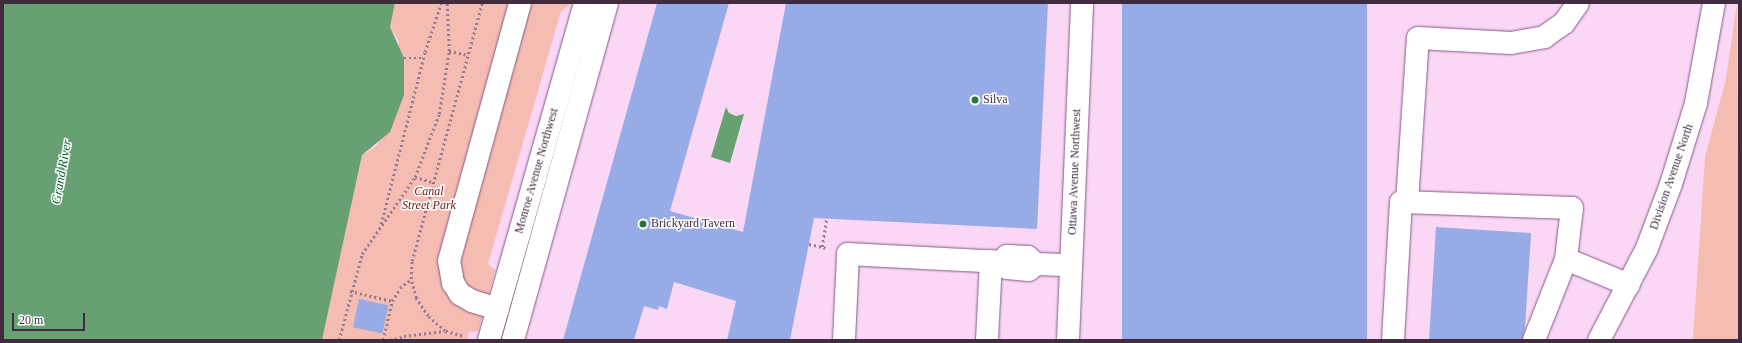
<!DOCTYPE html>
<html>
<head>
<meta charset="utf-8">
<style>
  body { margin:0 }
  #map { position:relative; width:1742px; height:343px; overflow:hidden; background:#f9d7f5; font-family:Georgia,serif }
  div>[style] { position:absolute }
  .green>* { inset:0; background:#f5bcb1 }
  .water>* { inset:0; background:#67a073 }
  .building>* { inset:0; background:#97abe7; transform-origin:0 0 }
  .path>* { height:2.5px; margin-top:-1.25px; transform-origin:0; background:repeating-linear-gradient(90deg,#957992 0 2px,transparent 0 5px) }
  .roads { filter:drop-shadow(0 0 1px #885784) drop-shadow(0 0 1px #885784) }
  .minor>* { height:22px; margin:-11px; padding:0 11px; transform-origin:11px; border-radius:11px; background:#fff }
  .major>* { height:22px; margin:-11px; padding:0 11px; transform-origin:11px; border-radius:11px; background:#fff }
  .dots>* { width:11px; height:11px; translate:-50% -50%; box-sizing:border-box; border:2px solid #fff; border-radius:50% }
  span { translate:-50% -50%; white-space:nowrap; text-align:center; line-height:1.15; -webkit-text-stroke:3px #fff; paint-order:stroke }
  .poi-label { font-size:12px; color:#412b3f }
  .left { translate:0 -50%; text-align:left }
  .street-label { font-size:12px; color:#412b3f }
  .park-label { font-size:12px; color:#6a140c; font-style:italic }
  .water-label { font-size:13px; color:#03652c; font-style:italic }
  .frame { position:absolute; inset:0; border:4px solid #412b3f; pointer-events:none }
  .scale { position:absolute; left:12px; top:313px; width:73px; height:18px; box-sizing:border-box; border:2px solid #412b3f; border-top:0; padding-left:5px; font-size:12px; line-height:14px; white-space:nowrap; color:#412b3f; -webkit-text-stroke:3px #fff; paint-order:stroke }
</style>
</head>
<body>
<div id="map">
  <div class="green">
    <div style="clip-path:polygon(395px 3px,572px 3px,561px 11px,488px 264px,495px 270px,478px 331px,469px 332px,467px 340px,322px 340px,362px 155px,378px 145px,399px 42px,390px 27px)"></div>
    <div style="clip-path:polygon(1737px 3px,1739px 340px,1693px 340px,1705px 157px,1726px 79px)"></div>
  </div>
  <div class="water">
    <div style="clip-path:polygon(3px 3px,395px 3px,390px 27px,404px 58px,404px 95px,390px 132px,362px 155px,322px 340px,3px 340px)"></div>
    <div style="clip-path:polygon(726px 107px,729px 113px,736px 116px,744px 114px,730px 163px,711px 157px)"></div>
  </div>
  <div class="building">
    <div style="clip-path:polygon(657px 3px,729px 3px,670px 211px,743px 232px,786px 3px,1048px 3px,1037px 229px,814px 218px,790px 340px,727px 340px,736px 301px,674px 282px,667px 309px,659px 306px,658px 310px,644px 306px,634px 340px,563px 340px)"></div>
    <div style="left:1122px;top:3px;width:245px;height:337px"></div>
    <div style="clip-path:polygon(1436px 227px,1531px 233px,1525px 328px,1522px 340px,1429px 340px)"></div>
    <div style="left:359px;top:299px;width:30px;height:29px;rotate:12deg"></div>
  </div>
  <div class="path">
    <div style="left:449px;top:51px;width:19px;rotate:12deg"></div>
    <div style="left:404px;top:58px;width:19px"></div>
    <div style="left:415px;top:177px;width:18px;rotate:16deg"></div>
    <div style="left:381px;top:224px;width:178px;rotate:-75.7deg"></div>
    <div style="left:425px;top:52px;width:52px;rotate:-71.9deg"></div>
    <div style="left:809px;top:244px;width:17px;rotate:13deg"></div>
    <div style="left:822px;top:247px;width:30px;rotate:-81deg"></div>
    <div style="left:350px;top:291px;width:43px;rotate:13.4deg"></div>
    <div style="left:462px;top:336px;width:18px;rotate:-164deg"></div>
    <div style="left:445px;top:331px;width:23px;rotate:-139deg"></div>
    <div style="left:428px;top:316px;width:22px;rotate:-124deg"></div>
    <div style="left:416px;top:298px;width:20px;rotate:-105deg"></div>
    <div style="left:411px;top:279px;width:18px;rotate:-87deg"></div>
    <div style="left:412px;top:261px;width:267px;rotate:-74.8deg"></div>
    <div style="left:339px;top:340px;width:89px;rotate:-75deg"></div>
    <div style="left:362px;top:254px;width:93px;rotate:-55.5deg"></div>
    <div style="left:415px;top:177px;width:67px;rotate:-69.1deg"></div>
    <div style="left:439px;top:114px;width:64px;rotate:-81deg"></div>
    <div style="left:449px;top:51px;width:48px;rotate:-92.4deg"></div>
    <div style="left:383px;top:340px;width:40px;rotate:-77deg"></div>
    <div style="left:392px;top:301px;width:15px;rotate:-58deg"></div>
    <div style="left:400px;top:288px;width:14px;rotate:-39deg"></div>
    <div style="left:390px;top:340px;width:15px;rotate:-16deg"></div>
    <div style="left:404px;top:336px;width:41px;rotate:-7deg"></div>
  </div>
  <div class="roads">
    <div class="minor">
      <div style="left:1407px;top:202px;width:164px;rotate:-86.2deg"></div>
      <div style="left:1418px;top:38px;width:93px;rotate:3.1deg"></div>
      <div style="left:1511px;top:43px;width:34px;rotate:-10deg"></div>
      <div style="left:1544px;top:37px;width:24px;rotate:-35deg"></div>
      <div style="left:1564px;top:23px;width:24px;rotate:-55deg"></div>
      <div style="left:1036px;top:264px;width:11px;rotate:-139deg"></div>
      <div style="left:1028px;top:257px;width:21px;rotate:-177deg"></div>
      <div style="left:1007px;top:256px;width:8px;rotate:135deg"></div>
      <div style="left:1001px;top:262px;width:8px;rotate:45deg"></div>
      <div style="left:1007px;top:268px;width:22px;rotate:5deg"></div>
      <div style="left:1029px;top:270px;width:9px;rotate:-41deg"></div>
      <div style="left:1036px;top:264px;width:35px;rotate:2deg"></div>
      <div style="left:498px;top:309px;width:27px;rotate:-163deg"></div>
      <div style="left:472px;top:301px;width:14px;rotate:-150deg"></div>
      <div style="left:460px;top:294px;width:13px;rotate:-122deg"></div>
      <div style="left:453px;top:283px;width:22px;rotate:-100deg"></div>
      <div style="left:449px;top:261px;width:268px;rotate:-74.6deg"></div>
      <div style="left:844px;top:340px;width:86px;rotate:-87.3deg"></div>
      <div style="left:848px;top:254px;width:153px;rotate:3deg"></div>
      <div style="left:987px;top:340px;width:79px;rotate:-87.1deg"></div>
      <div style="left:1068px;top:340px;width:337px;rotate:-87.6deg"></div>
      <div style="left:1393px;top:340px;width:138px;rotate:-86.7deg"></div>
      <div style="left:1401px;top:202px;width:171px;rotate:2deg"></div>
      <div style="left:1572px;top:208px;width:51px;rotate:96.7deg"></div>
      <div style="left:1566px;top:259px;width:68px;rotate:22.4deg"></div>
      <div style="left:1534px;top:340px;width:87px;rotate:-68.4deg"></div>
    </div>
    <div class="major">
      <div style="left:489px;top:340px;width:350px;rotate:-74.1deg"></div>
      <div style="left:513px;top:340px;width:350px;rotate:-74.4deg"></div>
      <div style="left:1599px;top:340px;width:104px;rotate:-62.4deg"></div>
      <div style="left:1647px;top:248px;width:68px;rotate:-69.4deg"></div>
      <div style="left:1671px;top:184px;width:85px;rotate:-72.8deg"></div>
      <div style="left:1696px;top:103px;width:102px;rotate:-79.8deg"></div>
    </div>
  </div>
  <div class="dots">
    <div style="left:975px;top:100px;background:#2b7340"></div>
    <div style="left:643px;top:224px;background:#2b7340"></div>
  </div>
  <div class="poi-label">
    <span class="left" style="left:983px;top:100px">Silva</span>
    <span class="left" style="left:651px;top:224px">Brickyard Tavern</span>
  </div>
  <div class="street-label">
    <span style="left:537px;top:171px;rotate:-74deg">Monroe Avenue Northwest</span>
    <span style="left:1075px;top:172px;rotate:-88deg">Ottawa Avenue Northwest</span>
    <span style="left:1672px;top:177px;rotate:-71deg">Division Avenue North</span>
  </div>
  <div class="park-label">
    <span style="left:429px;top:199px">Canal<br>Street Park</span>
  </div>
  <div class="water-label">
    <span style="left:62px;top:172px;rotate:-80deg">Grand River</span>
  </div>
  <div class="frame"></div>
  <div class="scale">20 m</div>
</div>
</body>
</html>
